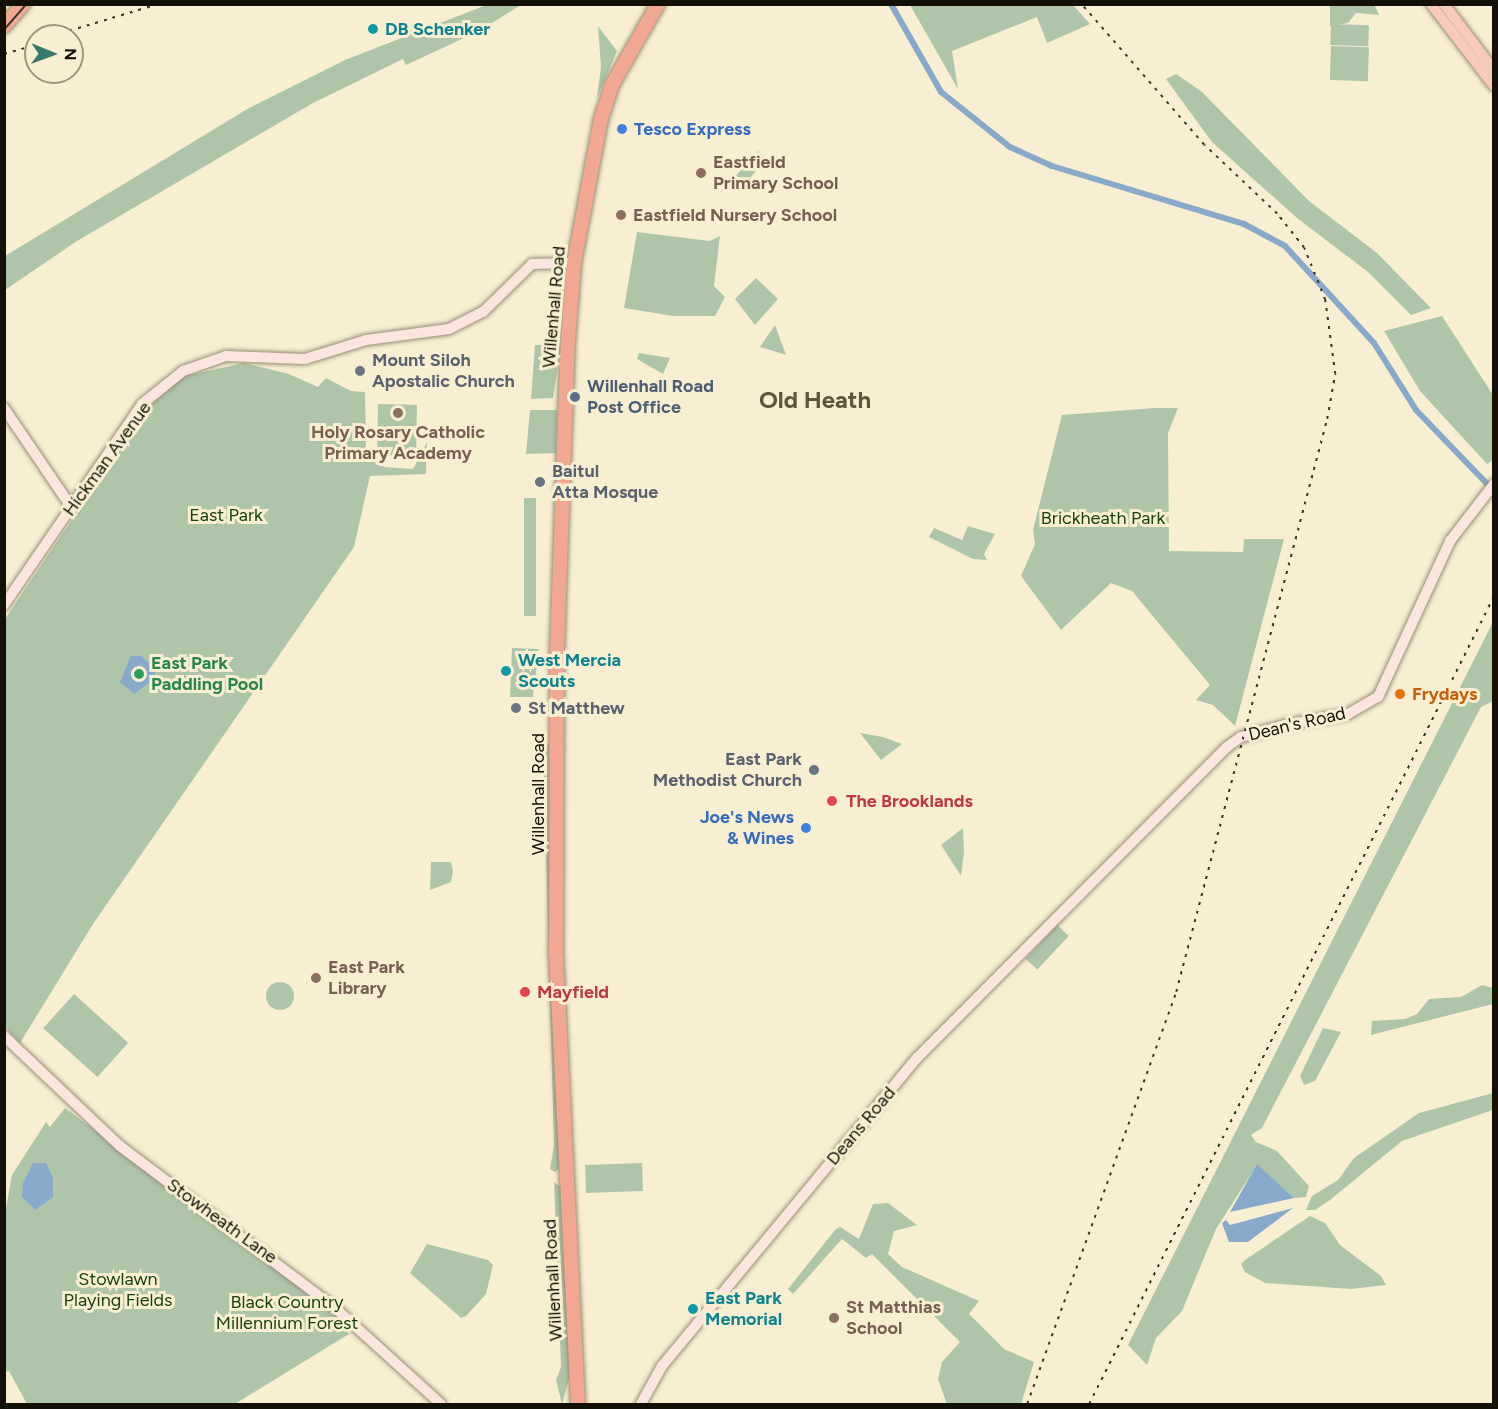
<!DOCTYPE html>
<html>
<head>
<meta charset="utf-8">
<style>
  body { margin:0 }
  #map { position:relative; width:1498px; height:1409px; overflow:hidden; background:#f8efd3; font-family:Figtree,sans-serif }
  div>[style] { position:absolute }
  .green>* { inset:0; background:#afc5aa; transform-origin:0 0 }
  .round { border-radius:50% }
  .water>* { inset:0; background:#89a9ca }
  .canal>* { height:6px; margin:-3px; padding:0 3px; transform-origin:3px; border-radius:3px; background:#89a9ca }
  .roads { filter:drop-shadow(0 0 2px #978f75) drop-shadow(0 0 2px #978f75) }
  .secondary>* { height:10px; margin:-5px; padding:0 5px; transform-origin:5px; border-radius:5px; background:#fbe5de }
  .primary>* { height:10px; margin:-5px; padding:0 5px; transform-origin:5px; border-radius:5px; background:#f7cabd }
  .highway>* { height:14px; margin:-7px; padding:0 7px; transform-origin:7px; border-radius:7px; background:#f1a791 }
  .tram>* { height:1.5px; margin:-0.75px; padding:0 0.75px; transform-origin:0.75px; border-radius:0.75px; background:#383428 }
  .rail>* { height:1.5px; margin-top:-0.75px; transform-origin:0; background:repeating-linear-gradient(90deg,#383428 0 3px,transparent 0 9px) }
  .dots>* { width:16px; height:16px; translate:-50% -50%; box-sizing:border-box; border:3px solid #f8efd3; border-radius:50% }
  span { translate:-50% -50%; white-space:nowrap; text-align:center; line-height:1.15; -webkit-text-stroke:6px #f8efd3; paint-order:stroke }
  .culture-label { font-size:18px; color:#0d838f; font-weight:700 }
  .left { translate:0 -50%; text-align:left }
  .shop-label { font-size:18px; color:#366cbe; font-weight:700 }
  .right { translate:-100% -50%; text-align:right }
  .education-label { font-size:18px; color:#785e54; font-weight:700 }
  .street-label { font-size:18px; color:#131007 }
  .worship-label { font-size:18px; color:#5b616d; font-weight:700 }
  .service-label { font-size:18px; color:#4e5e75; font-weight:700 }
  .park-label { font-size:18px; color:#194110 }
  .leisure-label { font-size:18px; color:#27864d; font-weight:700 }
  .food-label { font-size:18px; color:#c56008; font-weight:700 }
  .health-label { font-size:18px; color:#be3a42; font-weight:700 }
  .district-label { font-size:24px; color:#5e553e; font-weight:700 }
  .frame { position:absolute; inset:0; border:6px solid #131007; pointer-events:none }
  .north { position:absolute; left:24px; top:24px; width:60px; height:60px; box-sizing:border-box; background:#f8efd3; border:2px solid #9c9681; border-radius:50%; rotate:91deg; font-size:16px; font-weight:700; line-height:24px; text-align:center; color:#131007 }
  .north::after { content:''; display:block; margin:auto; width:21px; height:27px; background:#37796a; clip-path:polygon(50% 0,100% 100%,50% 72%,0 100%) }
</style>
</head>
<body>
<div id="map">
  <div class="green">
    <div style="clip-path:polygon(489px 4px,521px 5px,479px 31px,406px 65px,403px 59px,313px 103px,77px 241px,5px 290px,5px 256px,249px 108px,345px 60px)"></div>
    <div style="clip-path:polygon(967px 5px,1073px 5px,1090px 24px,1047px 43px,1037px 17px,952px 51px,958px 89px,910px 5px)"></div>
    <div style="clip-path:polygon(1330px 5px,1375px 6px,1379px 15px,1356px 13px,1348px 23px,1330px 26px)"></div>
    <div style="left:1331px;top:24px;width:38px;height:21px;rotate:2deg"></div>
    <div style="clip-path:polygon(598px 26px,617px 51px,597px 98px,601px 67px)"></div>
    <div style="left:1331px;top:46px;width:38px;height:34px;rotate:2deg"></div>
    <div style="clip-path:polygon(1176px 74px,1201px 91px,1309px 201px,1377px 253px,1431px 308px,1411px 315px,1368px 272px,1297px 218px,1212px 142px,1166px 79px)"></div>
    <div style="left:758px;top:151px;width:12px;height:37px;rotate:42deg"></div>
    <div style="clip-path:polygon(637px 232px,710px 241px,720px 236px,714px 286px,725px 297px,715px 316px,673px 316px,624px 308px)"></div>
    <div style="clip-path:polygon(756px 278px,778px 299px,755px 325px,735px 299px)"></div>
    <div style="clip-path:polygon(1442px 316px,1493px 395px,1493px 460px,1487px 464px,1420px 391px,1384px 331px)"></div>
    <div style="clip-path:polygon(775px 325px,786px 355px,760px 347px)"></div>
    <div style="clip-path:polygon(535px 345px,561px 345px,553px 398px,531px 399px)"></div>
    <div style="clip-path:polygon(639px 353px,670px 358px,663px 374px,637px 359px)"></div>
    <div style="clip-path:polygon(244px 363px,289px 374px,318px 387px,326px 378px,351px 391px,365px 392px,366px 451px,384px 467px,413px 469px,427px 442px,426px 474px,370px 476px,354px 547px,93px 924px,20px 1043px,5px 1027px,5px 619px,148px 407px,185px 376px)"></div>
    <div style="left:378px;top:404px;width:39px;height:51px;rotate:1deg"></div>
    <div style="clip-path:polygon(1155px 408px,1178px 408px,1168px 433px,1169px 551px,1243px 552px,1244px 539px,1284px 539px,1235px 726px,1213px 705px,1196px 700px,1210px 685px,1132px 591px,1111px 583px,1061px 630px,1021px 576px,1035px 544px,1033px 530px,1062px 415px)"></div>
    <div style="clip-path:polygon(530px 410px,557px 410px,556px 453px,526px 454px)"></div>
    <div style="left:524px;top:498px;width:12px;height:118px"></div>
    <div style="clip-path:polygon(968px 526px,995px 534px,984px 554px,987px 560px,973px 559px,929px 537px,934px 528px,962px 540px)"></div>
    <div style="clip-path:polygon(1493px 622px,1493px 701px,1481px 707px,1262px 1128px,1251px 1135px,1256px 1142px,1277px 1151px,1309px 1186px,1306px 1197px,1294px 1198px,1257px 1165px,1216px 1229px,1182px 1311px,1156px 1338px,1147px 1365px,1128px 1345px)"></div>
    <div style="clip-path:polygon(512px 648px,539px 649px,533px 697px,510px 697px)"></div>
    <div style="clip-path:polygon(860px 733px,883px 737px,902px 744px,881px 760px)"></div>
    <div style="clip-path:polygon(543px 742px,549px 744px,562px 1166px,555px 1172px,550px 1169px,554px 1145px)"></div>
    <div style="clip-path:polygon(963px 828px,964px 852px,961px 876px,941px 845px)"></div>
    <div style="clip-path:polygon(431px 862px,451px 862px,453px 871px,451px 882px,430px 890px)"></div>
    <div style="left:1057px;top:925px;width:16px;height:46px;rotate:43deg"></div>
    <div class="round" style="left:266px;top:982px;width:28px;height:28px"></div>
    <div style="clip-path:polygon(1482px 985px,1493px 988px,1493px 1004px,1371px 1035px,1372px 1021px,1405px 1019px,1417px 1014px,1429px 999px,1461px 997px)"></div>
    <div style="left:74px;top:994px;width:73px;height:46px;rotate:42deg"></div>
    <div style="clip-path:polygon(1323px 1028px,1341px 1032px,1315px 1081px,1304px 1085px,1300px 1076px)"></div>
    <div style="clip-path:polygon(1493px 1093px,1493px 1110px,1402px 1141px,1330px 1200px,1315px 1210px,1306px 1210px,1312px 1196px,1338px 1180px,1354px 1158px,1419px 1113px)"></div>
    <div style="clip-path:polygon(65px 1108px,282px 1271px,341px 1320px,349px 1334px,235px 1404px,27px 1404px,9px 1371px,5px 1372px,4px 1219px,12px 1175px,46px 1122px,50px 1127px)"></div>
    <div style="left:642px;top:1163px;width:28px;height:57px;rotate:88deg"></div>
    <div style="clip-path:polygon(554px 1182px,562px 1188px,570px 1376px,562px 1404px,556px 1380px,561px 1367px)"></div>
    <div style="clip-path:polygon(888px 1203px,917px 1225px,894px 1231px,888px 1254px,902px 1267px,979px 1301px,969px 1314px,1004px 1349px,1034px 1362px,1021px 1404px,947px 1404px,938px 1379px,942px 1362px,960px 1342px,872px 1254px,866px 1258px,842px 1239px,793px 1294px,788px 1289px,835px 1230px,840px 1227px,859px 1239px,873px 1204px)"></div>
    <div style="clip-path:polygon(1310px 1216px,1325px 1223px,1340px 1245px,1381px 1276px,1386px 1285px,1351px 1289px,1265px 1283px,1245px 1272px,1241px 1264px,1245px 1260px)"></div>
    <div style="clip-path:polygon(427px 1244px,488px 1260px,493px 1265px,486px 1294px,466px 1316px,461px 1318px,410px 1273px)"></div>
  </div>
  <div class="water">
    <div style="clip-path:polygon(131px 656px,141px 656px,156px 669px,153px 680px,134px 694px,120px 682px)"></div>
    <div style="clip-path:polygon(33px 1163px,46px 1163px,53px 1178px,53px 1197px,35px 1210px,22px 1197px,23px 1183px)"></div>
    <div style="clip-path:polygon(1257px 1164px,1294px 1198px,1230px 1212px)"></div>
    <div style="clip-path:polygon(1293px 1208px,1248px 1242px,1229px 1242px,1222px 1223px,1226px 1220px,1230px 1225px)"></div>
  </div>
  <div class="canal">
    <div style="left:891px;top:4px;width:101px;rotate:60.4deg"></div>
    <div style="left:941px;top:92px;width:88px;rotate:38.6deg"></div>
    <div style="left:1010px;top:147px;width:46px;rotate:24.3deg"></div>
    <div style="left:1052px;top:166px;width:201px;rotate:16.8deg"></div>
    <div style="left:1244px;top:224px;width:47px;rotate:28.2deg"></div>
    <div style="left:1285px;top:246px;width:132px;rotate:47.5deg"></div>
    <div style="left:1374px;top:343px;width:79px;rotate:57.9deg"></div>
    <div style="left:1416px;top:410px;width:110px;rotate:46.1deg"></div>
  </div>
  <div class="roads">
    <div class="secondary">
      <div style="left:4px;top:408px;width:121px;rotate:55.8deg"></div>
      <div style="left:4px;top:605px;width:244px;rotate:-55.5deg"></div>
      <div style="left:142px;top:404px;width:53px;rotate:-38.8deg"></div>
      <div style="left:183px;top:371px;width:46px;rotate:-19.2deg"></div>
      <div style="left:226px;top:356px;width:79px;rotate:2.2deg"></div>
      <div style="left:305px;top:359px;width:64px;rotate:-17.3deg"></div>
      <div style="left:366px;top:340px;width:84px;rotate:-7.5deg"></div>
      <div style="left:449px;top:329px;width:38px;rotate:-27deg"></div>
      <div style="left:483px;top:312px;width:69px;rotate:-44.4deg"></div>
      <div style="left:532px;top:264px;width:42px;rotate:-1.4deg"></div>
      <div style="left:4px;top:1036px;width:160px;rotate:43.5deg"></div>
      <div style="left:120px;top:1146px;width:268px;rotate:37deg"></div>
      <div style="left:334px;top:1307px;width:144px;rotate:42.2deg"></div>
      <div style="left:641px;top:1404px;width:43px;rotate:-61.1deg"></div>
      <div style="left:662px;top:1366px;width:400px;rotate:-50.4deg"></div>
      <div style="left:917px;top:1058px;width:439px;rotate:-45.1deg"></div>
      <div style="left:1227px;top:747px;width:17px;rotate:-36deg"></div>
      <div style="left:1241px;top:737px;width:51px;rotate:-14.9deg"></div>
      <div style="left:1290px;top:724px;width:59px;rotate:-9.8deg"></div>
      <div style="left:1348px;top:714px;width:34px;rotate:-30deg"></div>
      <div style="left:1378px;top:697px;width:172px;rotate:-65.2deg"></div>
      <div style="left:1450px;top:541px;width:72px;rotate:-52.3deg"></div>
    </div>
    <div class="primary">
      <div style="left:1431px;top:4px;width:103px;rotate:52.5deg"></div>
      <div style="left:1444px;top:4px;width:83px;rotate:52.9deg"></div>
    </div>
    <div class="highway">
      <div style="left:4px;top:26px;width:29px;rotate:-49deg"></div>
      <div style="left:578px;top:1404px;width:457px;rotate:-92.8deg"></div>
      <div style="left:556px;top:948px;width:297px;rotate:-89.8deg"></div>
      <div style="left:557px;top:651px;width:310px;rotate:-88deg"></div>
      <div style="left:568px;top:341px;width:78px;rotate:-85.6deg"></div>
      <div style="left:574px;top:263px;width:147px;rotate:-79.4deg"></div>
      <div style="left:601px;top:119px;width:38px;rotate:-72deg"></div>
      <div style="left:613px;top:83px;width:91px;rotate:-60.3deg"></div>
    </div>
  </div>
  <div class="tram">
    <div style="left:4px;top:30px;width:35px;rotate:-49deg"></div>
  </div>
  <div class="rail">
    <div style="left:52px;top:36px;width:112px;rotate:-16.7deg"></div>
    <div style="left:4px;top:54px;width:33px;rotate:-16deg"></div>
    <div style="left:1027px;top:1404px;width:438px;rotate:-70.1deg"></div>
    <div style="left:1176px;top:992px;width:593px;rotate:-75.24deg"></div>
    <div style="left:1327px;top:419px;width:46px;rotate:-79.9deg"></div>
    <div style="left:1335px;top:374px;width:75px;rotate:-97.7deg"></div>
    <div style="left:1325px;top:300px;width:56px;rotate:-112deg"></div>
    <div style="left:1304px;top:248px;width:43px;rotate:-128.5deg"></div>
    <div style="left:1277px;top:214px;width:100px;rotate:-136.6deg"></div>
    <div style="left:1204px;top:145px;width:187px;rotate:-131.1deg"></div>
    <div style="left:1089px;top:1404px;width:904px;rotate:-63.38deg"></div>
  </div>
  <div class="dots">
    <div style="left:373px;top:29px;background:#0f9aa8"></div>
    <div style="left:622px;top:129px;background:#3f7fe0"></div>
    <div style="left:701px;top:173px;background:#8d6e63"></div>
    <div style="left:621px;top:215px;background:#8d6e63"></div>
    <div style="left:360px;top:371px;background:#6b7280"></div>
    <div style="left:575px;top:397px;background:#5c6f8a"></div>
    <div style="left:398px;top:413px;background:#8d6e63"></div>
    <div style="left:540px;top:482px;background:#6b7280"></div>
    <div style="left:506px;top:671px;background:#0f9aa8"></div>
    <div style="left:139px;top:674px;background:#2e9e5b"></div>
    <div style="left:1400px;top:694px;background:#e8710a"></div>
    <div style="left:516px;top:708px;background:#6b7280"></div>
    <div style="left:814px;top:770px;background:#6b7280"></div>
    <div style="left:832px;top:801px;background:#e0444e"></div>
    <div style="left:806px;top:828px;background:#3f7fe0"></div>
    <div style="left:316px;top:978px;background:#8d6e63"></div>
    <div style="left:525px;top:992px;background:#e0444e"></div>
    <div style="left:693px;top:1309px;background:#0f9aa8"></div>
    <div style="left:834px;top:1318px;background:#8d6e63"></div>
  </div>
  <div class="culture-label">
    <span class="left" style="left:385px;top:29px">DB Schenker</span>
    <span class="left" style="left:518px;top:671px">West Mercia<br>Scouts</span>
    <span class="left" style="left:705px;top:1309px">East Park<br>Memorial</span>
  </div>
  <div class="shop-label">
    <span class="left" style="left:634px;top:129px">Tesco Express</span>
    <span class="right" style="left:794px;top:828px">Joe's News<br>&amp; Wines</span>
  </div>
  <div class="education-label">
    <span class="left" style="left:713px;top:173px">Eastfield<br>Primary School</span>
    <span class="left" style="left:633px;top:215px">Eastfield Nursery School</span>
    <span style="left:398px;top:443px">Holy Rosary Catholic<br>Primary Academy</span>
    <span class="left" style="left:328px;top:978px">East Park<br>Library</span>
    <span class="left" style="left:846px;top:1318px">St Matthias<br>School</span>
  </div>
  <div class="street-label">
    <span style="left:554px;top:307px;rotate:-85deg">Willenhall Road</span>
    <span style="left:107px;top:459px;rotate:-54deg">Hickman Avenue</span>
    <span style="left:1297px;top:724px;rotate:-13deg">Dean's Road</span>
    <span style="left:538px;top:794px;rotate:-90deg">Willenhall Road</span>
    <span style="left:861px;top:1126px;rotate:-50deg">Deans Road</span>
    <span style="left:222px;top:1221px;rotate:36deg">Stowheath Lane</span>
    <span style="left:553px;top:1280px;rotate:-93deg">Willenhall Road</span>
  </div>
  <div class="worship-label">
    <span class="left" style="left:372px;top:371px">Mount Siloh<br>Apostalic Church</span>
    <span class="left" style="left:552px;top:482px">Baitul<br>Atta Mosque</span>
    <span class="left" style="left:528px;top:708px">St Matthew</span>
    <span class="right" style="left:802px;top:770px">East Park<br>Methodist Church</span>
  </div>
  <div class="service-label">
    <span class="left" style="left:587px;top:397px">Willenhall Road<br>Post Office</span>
  </div>
  <div class="park-label">
    <span style="left:226px;top:515px">East Park</span>
    <span style="left:1103px;top:518px">Brickheath Park</span>
    <span style="left:118px;top:1290px">Stowlawn<br>Playing Fields</span>
    <span style="left:287px;top:1313px">Black Country<br>Millennium Forest</span>
  </div>
  <div class="leisure-label">
    <span class="left" style="left:151px;top:674px">East Park<br>Paddling Pool</span>
  </div>
  <div class="food-label">
    <span class="left" style="left:1412px;top:694px">Frydays</span>
  </div>
  <div class="health-label">
    <span class="left" style="left:846px;top:801px">The Brooklands</span>
    <span class="left" style="left:537px;top:992px">Mayfield</span>
  </div>
  <div class="district-label">
    <span style="left:815px;top:400px">Old Heath</span>
  </div>
  <div class="frame"></div>
  <div class="north">N</div>
</div>
</body>
</html>
